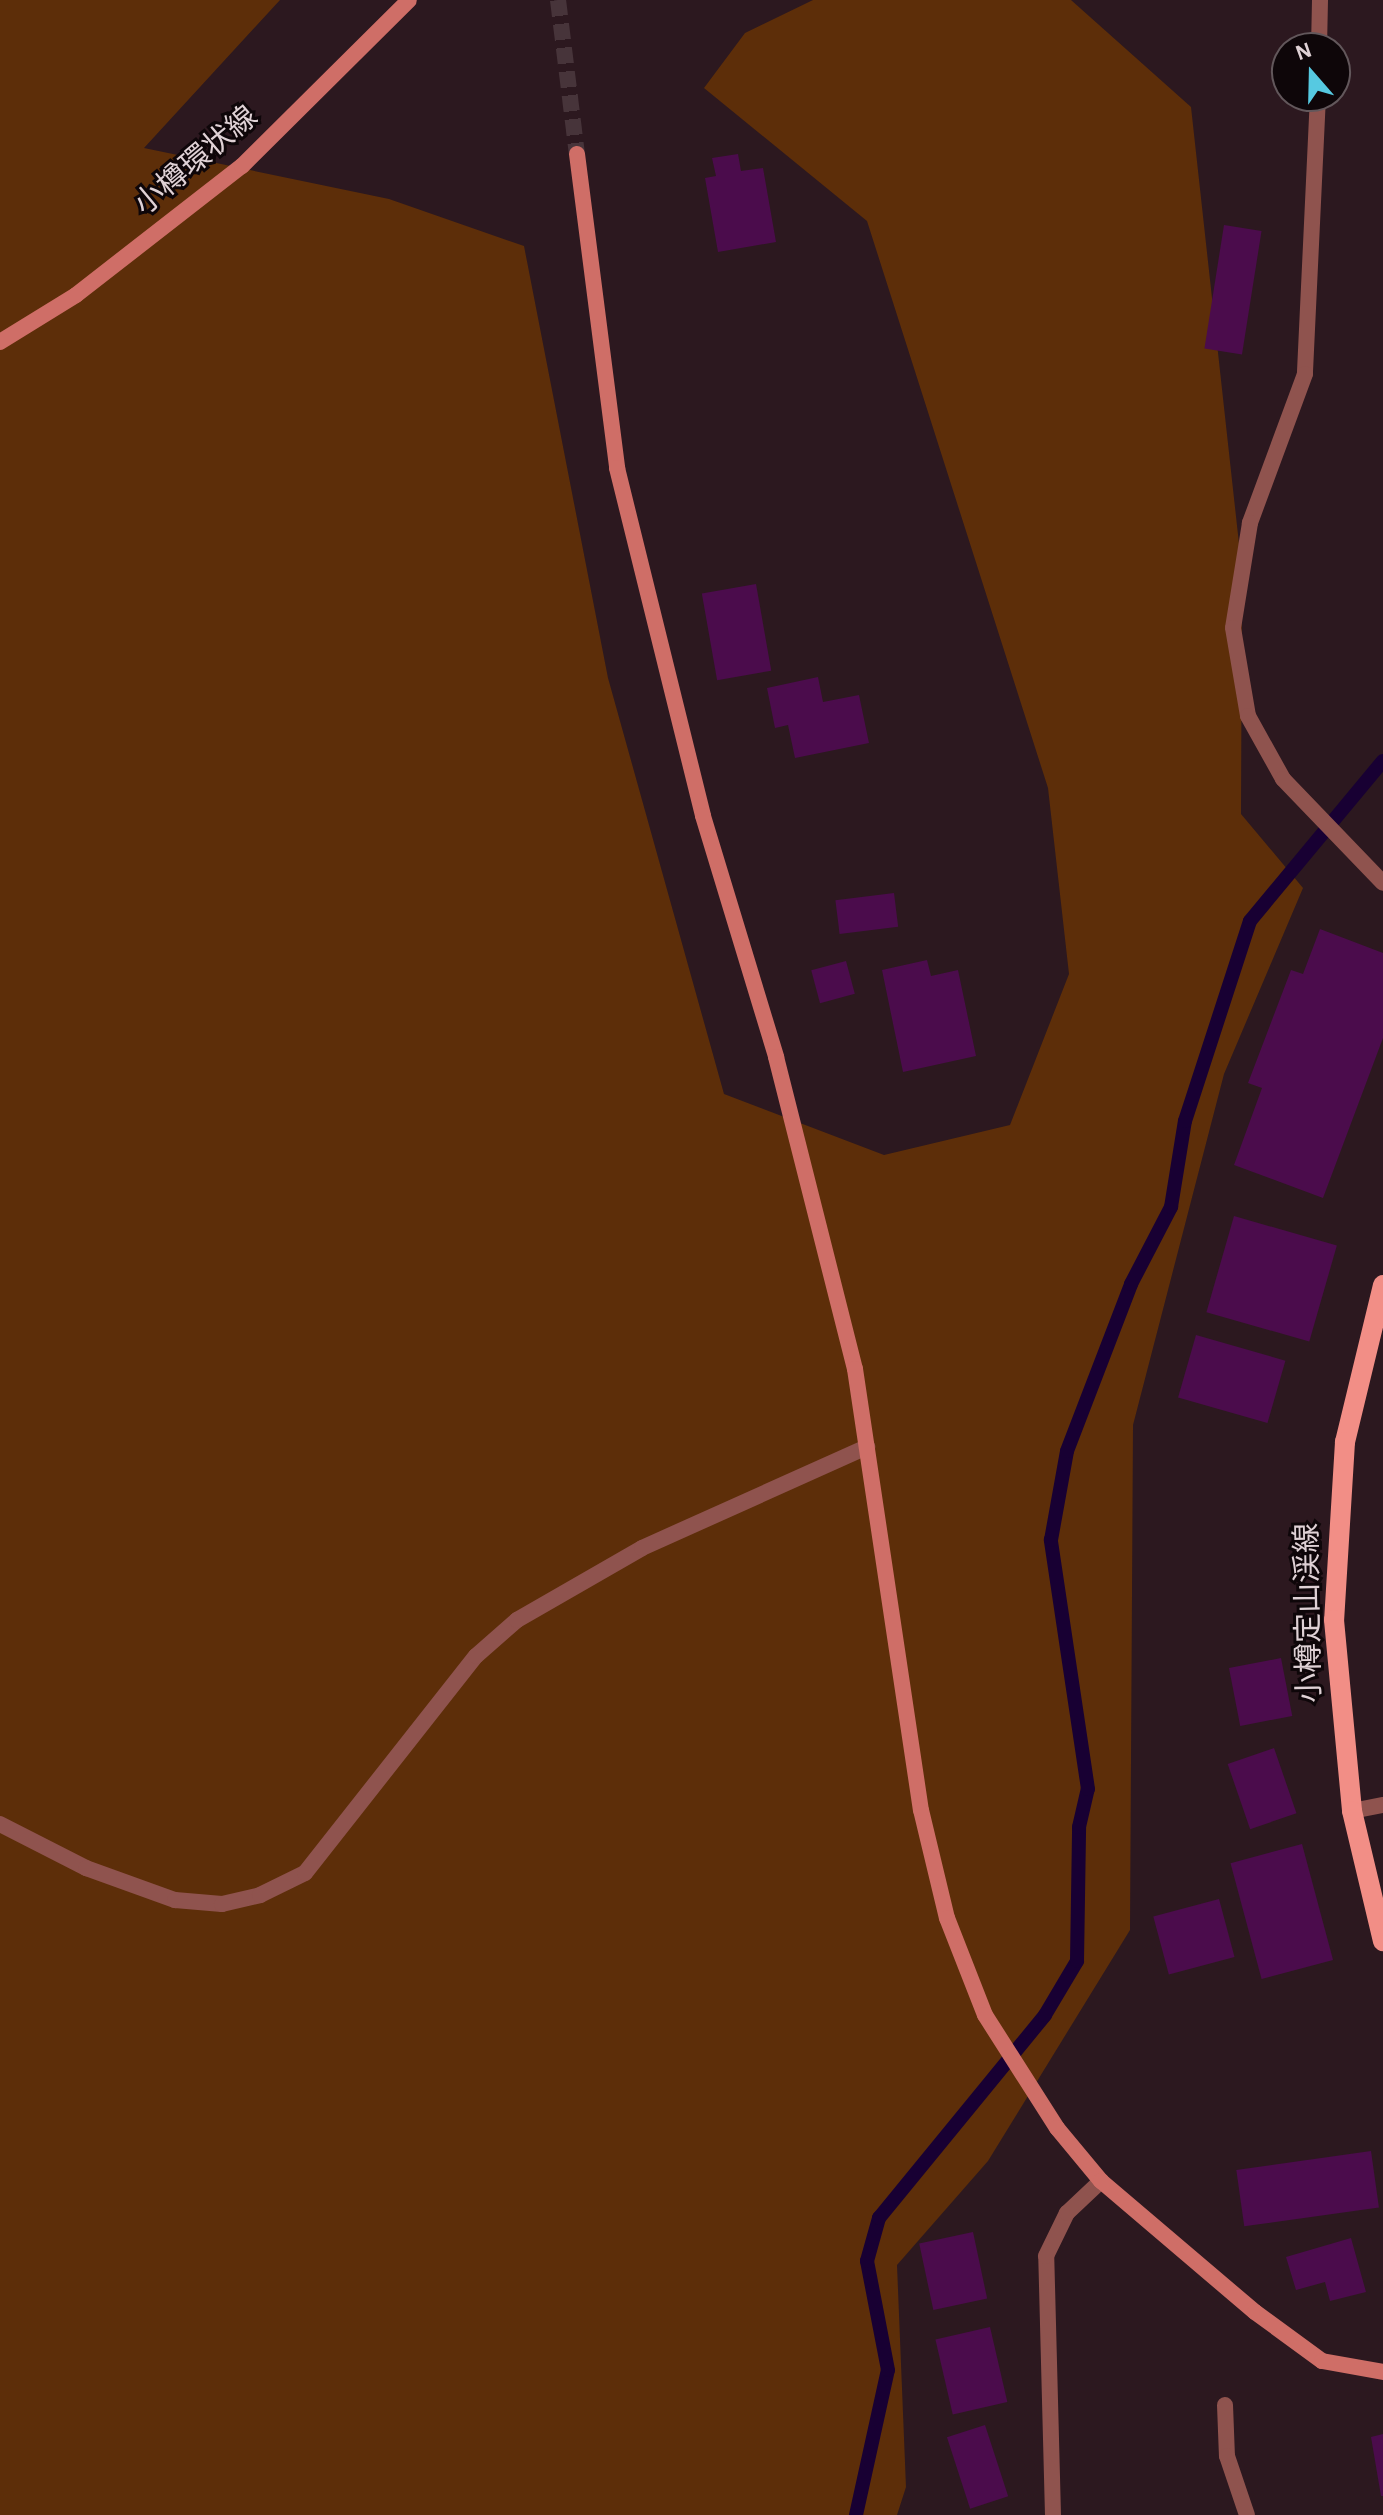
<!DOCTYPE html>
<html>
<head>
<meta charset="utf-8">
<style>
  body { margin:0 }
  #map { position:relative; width:1383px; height:2515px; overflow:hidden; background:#2c181f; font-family:"Alegreya Sans","Noto Sans JP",sans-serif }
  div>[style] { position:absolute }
  .green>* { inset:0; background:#5d2e09 }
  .stream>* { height:14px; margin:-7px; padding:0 7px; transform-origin:7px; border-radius:7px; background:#180033 }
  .building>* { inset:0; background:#4b0c4c; transform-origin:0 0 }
  .secondary-tunnel>* { height:16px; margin-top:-8px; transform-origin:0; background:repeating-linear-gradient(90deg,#47343a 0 16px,transparent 0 24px) }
  .lane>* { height:16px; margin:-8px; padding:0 8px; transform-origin:8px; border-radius:8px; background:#8f534e }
  .street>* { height:16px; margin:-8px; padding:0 8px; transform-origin:8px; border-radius:8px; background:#8f534e }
  .secondary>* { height:16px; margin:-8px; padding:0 8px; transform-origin:8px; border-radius:8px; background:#cf6e67 }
  .primary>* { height:20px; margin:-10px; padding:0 10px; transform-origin:10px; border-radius:10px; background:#f28e86 }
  span { translate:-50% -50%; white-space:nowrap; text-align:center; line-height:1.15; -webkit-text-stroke:6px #0e0609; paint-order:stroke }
  .street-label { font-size:30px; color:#dfd1d5 }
  .north { position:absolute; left:1271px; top:32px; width:80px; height:80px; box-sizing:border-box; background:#0e0609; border:2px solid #62575b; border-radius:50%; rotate:340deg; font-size:22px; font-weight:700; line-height:32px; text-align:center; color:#dfd1d5 }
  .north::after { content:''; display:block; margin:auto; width:28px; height:36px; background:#56c9e1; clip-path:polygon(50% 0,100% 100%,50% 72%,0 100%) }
</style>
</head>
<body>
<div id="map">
  <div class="green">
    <div style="clip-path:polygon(0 0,280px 0,144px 148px,389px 199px,524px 246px,608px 678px,724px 1094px,884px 1155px,1010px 1125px,1069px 974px,1048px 788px,867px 221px,704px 88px,745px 33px,813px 0,1071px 0,1191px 107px,1242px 571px,1241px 814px,1303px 888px,1224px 1074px,1133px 1425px,1130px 1930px,988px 2161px,897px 2265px,906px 2487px,897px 2515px,0 2515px)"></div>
  </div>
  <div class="stream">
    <div style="left:856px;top:2515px;width:148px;rotate:-77.6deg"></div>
    <div style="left:888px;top:2370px;width:111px;rotate:-100.9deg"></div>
    <div style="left:867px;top:2261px;width:45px;rotate:-74.4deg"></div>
    <div style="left:879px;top:2218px;width:262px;rotate:-50.7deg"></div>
    <div style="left:1045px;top:2015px;width:63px;rotate:-59.3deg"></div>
    <div style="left:1077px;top:1961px;width:134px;rotate:-89.1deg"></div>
    <div style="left:1079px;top:1827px;width:39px;rotate:-77deg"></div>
    <div style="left:1088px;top:1789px;width:252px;rotate:-98.5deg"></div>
    <div style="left:1051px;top:1540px;width:90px;rotate:-79.8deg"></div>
    <div style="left:1067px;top:1451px;width:179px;rotate:-69deg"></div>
    <div style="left:1131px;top:1284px;width:87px;rotate:-62.5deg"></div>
    <div style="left:1171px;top:1207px;width:87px;rotate:-80.8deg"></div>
    <div style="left:1185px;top:1121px;width:210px;rotate:-72deg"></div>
    <div style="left:1250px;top:921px;width:208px;rotate:-50.3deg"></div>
  </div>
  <div class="building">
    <div style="clip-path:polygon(738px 154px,741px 171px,763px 168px,776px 242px,718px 252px,705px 178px,716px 176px,712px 158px)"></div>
    <div style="left:1224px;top:225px;width:38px;height:125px;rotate:9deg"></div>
    <div style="left:756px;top:584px;width:88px;height:55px;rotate:80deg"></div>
    <div style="clip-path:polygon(818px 677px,823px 702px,859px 695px,869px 743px,795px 758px,788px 725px,775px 728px,767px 688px)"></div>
    <div style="left:894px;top:893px;width:34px;height:59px;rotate:83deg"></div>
    <div style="clip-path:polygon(1320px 929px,1383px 953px,1383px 1038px,1323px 1198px,1234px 1165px,1262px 1088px,1248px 1083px,1291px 970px,1303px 974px)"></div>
    <div style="clip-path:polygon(927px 960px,931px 976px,958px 970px,976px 1056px,903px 1072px,882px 970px)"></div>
    <div style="left:846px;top:961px;width:34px;height:36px;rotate:75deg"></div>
    <div style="left:1234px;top:1216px;width:107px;height:100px;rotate:16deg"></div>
    <div style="left:1196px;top:1335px;width:93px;height:65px;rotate:16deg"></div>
    <div style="left:1281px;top:1658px;width:59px;height:53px;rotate:79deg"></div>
    <div style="left:1274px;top:1748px;width:69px;height:49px;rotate:71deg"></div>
    <div style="left:1302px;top:1844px;width:120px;height:74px;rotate:75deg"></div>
    <div style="left:1219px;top:1899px;width:60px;height:68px;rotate:75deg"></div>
    <div style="left:1371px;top:2151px;width:57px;height:136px;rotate:82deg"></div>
    <div style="left:973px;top:2232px;width:68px;height:55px;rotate:78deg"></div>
    <div style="clip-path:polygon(1351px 2238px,1366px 2292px,1330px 2301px,1325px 2282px,1296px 2290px,1286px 2257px)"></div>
    <div style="left:990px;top:2327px;width:77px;height:56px;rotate:77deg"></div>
    <div style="left:985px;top:2425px;width:75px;height:40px;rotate:72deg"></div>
    <div style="clip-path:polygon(1383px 2434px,1383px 2496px,1381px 2496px,1371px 2437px)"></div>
  </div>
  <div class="secondary-tunnel">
    <div style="left:558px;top:0;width:155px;rotate:83deg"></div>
  </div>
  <div class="lane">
    <div style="left:1319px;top:48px;width:48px;rotate:-88.8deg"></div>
    <div style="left:1318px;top:96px;width:278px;rotate:92.7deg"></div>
    <div style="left:1305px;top:374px;width:159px;rotate:110.3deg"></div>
    <div style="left:1250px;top:523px;width:106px;rotate:99.2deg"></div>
    <div style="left:1233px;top:628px;width:89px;rotate:80.3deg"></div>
    <div style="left:1248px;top:716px;width:72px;rotate:60.9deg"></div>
    <div style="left:1283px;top:779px;width:144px;rotate:46.1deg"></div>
    <div style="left:1225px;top:2405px;width:51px;rotate:87.8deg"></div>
    <div style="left:1227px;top:2456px;width:62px;rotate:71.3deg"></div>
  </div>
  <div class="street">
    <div style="left:1352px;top:1811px;width:32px;rotate:-11deg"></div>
    <div style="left:0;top:1824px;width:97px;rotate:27.1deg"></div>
    <div style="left:86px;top:1868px;width:95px;rotate:19.8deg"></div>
    <div style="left:175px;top:1900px;width:47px;rotate:4.9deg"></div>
    <div style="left:222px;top:1904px;width:39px;rotate:-13deg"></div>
    <div style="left:260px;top:1895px;width:50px;rotate:-26.1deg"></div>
    <div style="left:305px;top:1873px;width:276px;rotate:-51.8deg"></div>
    <div style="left:476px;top:1656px;width:55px;rotate:-41.3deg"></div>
    <div style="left:517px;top:1620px;width:144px;rotate:-29.9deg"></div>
    <div style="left:642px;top:1548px;width:247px;rotate:-24.2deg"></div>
    <div style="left:1053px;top:2515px;width:259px;rotate:-91.5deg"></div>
    <div style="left:1046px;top:2256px;width:48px;rotate:-64deg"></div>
    <div style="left:1067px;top:2213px;width:47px;rotate:-43.3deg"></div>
  </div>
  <div class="secondary">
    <div style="left:577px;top:154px;width:317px;rotate:82.7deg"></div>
    <div style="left:617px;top:468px;width:358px;rotate:76.1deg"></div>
    <div style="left:703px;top:816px;width:252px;rotate:73.1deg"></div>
    <div style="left:776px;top:1057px;width:322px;rotate:75.8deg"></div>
    <div style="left:855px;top:1369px;width:446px;rotate:81.5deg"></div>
    <div style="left:921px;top:1810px;width:111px;rotate:76.5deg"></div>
    <div style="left:947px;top:1918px;width:104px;rotate:68.6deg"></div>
    <div style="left:985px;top:2015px;width:134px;rotate:57.5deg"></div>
    <div style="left:1057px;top:2128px;width:69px;rotate:50.3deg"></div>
    <div style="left:1101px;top:2181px;width:202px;rotate:40.4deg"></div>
    <div style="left:1255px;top:2312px;width:83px;rotate:36.2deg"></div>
    <div style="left:1322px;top:2361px;width:62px;rotate:10.2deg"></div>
    <div style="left:0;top:342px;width:89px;rotate:-31.7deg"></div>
    <div style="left:76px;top:295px;width:210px;rotate:-37.9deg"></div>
    <div style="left:242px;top:166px;width:235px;rotate:-44.8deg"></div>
  </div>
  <div class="primary">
    <div style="left:1383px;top:1285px;width:162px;rotate:103.6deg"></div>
    <div style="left:1345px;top:1442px;width:178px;rotate:93.5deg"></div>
    <div style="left:1334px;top:1620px;width:192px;rotate:84.6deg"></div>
    <div style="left:1352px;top:1811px;width:134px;rotate:76.6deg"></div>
  </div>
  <div class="street-label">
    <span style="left:196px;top:161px;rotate:-40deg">小樽環状線</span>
    <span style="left:1309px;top:1613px;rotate:-91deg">小樽定山渓線</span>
  </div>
  <div class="north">N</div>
</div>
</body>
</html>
